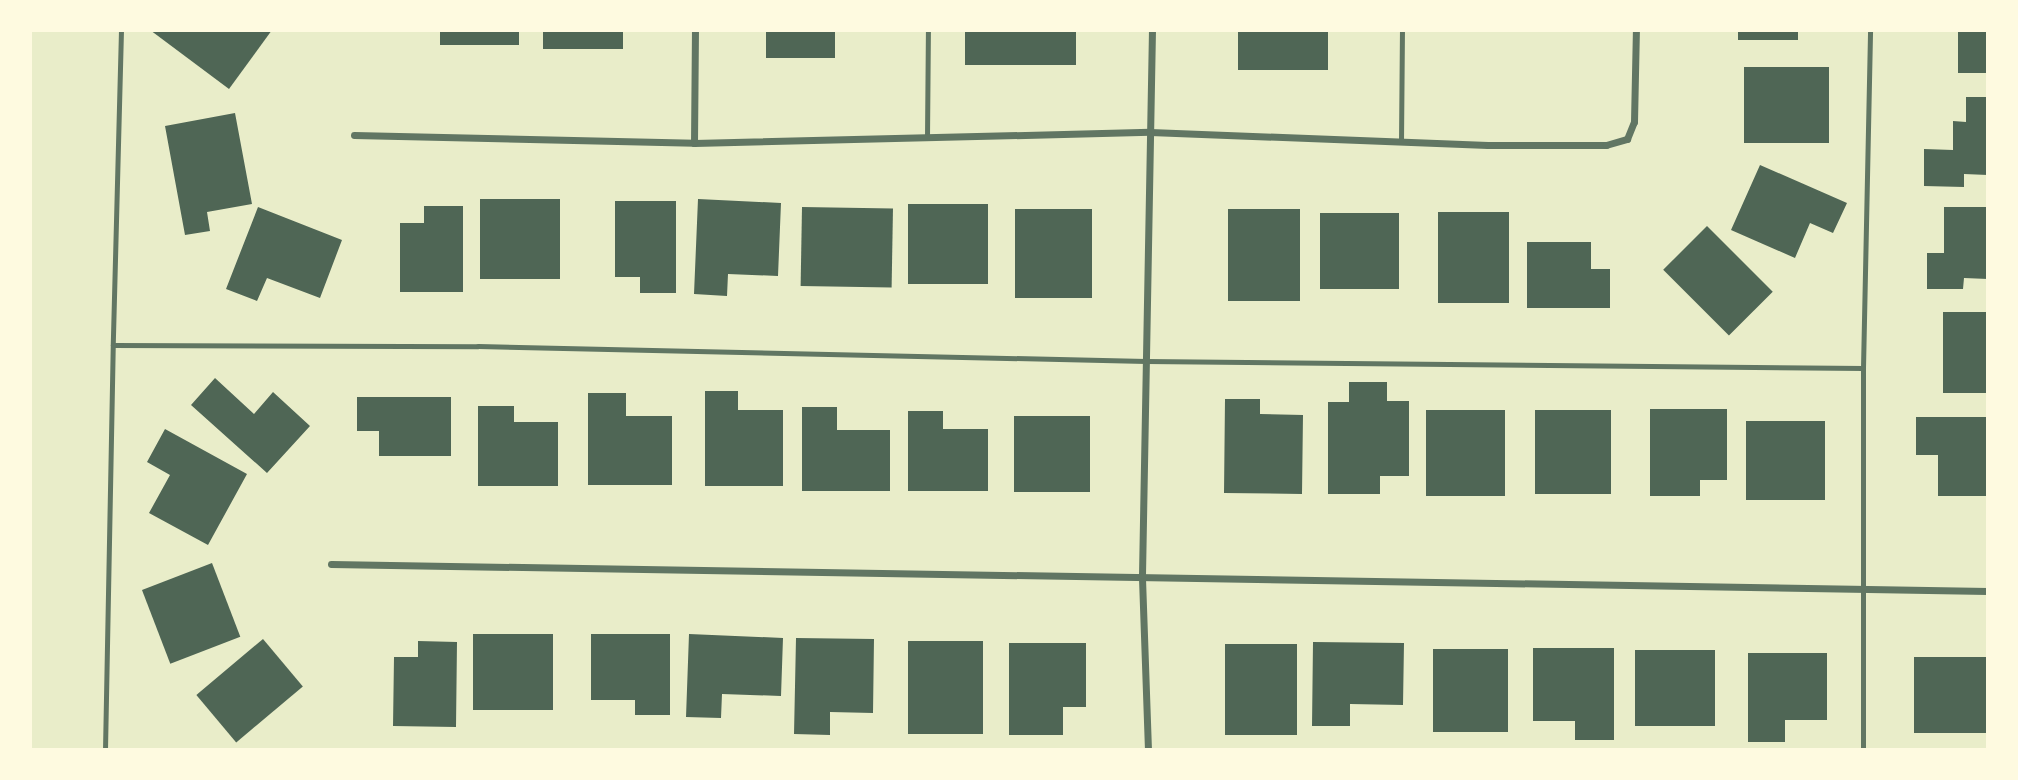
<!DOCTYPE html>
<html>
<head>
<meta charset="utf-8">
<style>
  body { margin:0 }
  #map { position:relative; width:2018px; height:780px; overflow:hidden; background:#e9edc9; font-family:"Exo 2",sans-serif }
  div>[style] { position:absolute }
  .building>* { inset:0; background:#4f6655; transform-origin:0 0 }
  .service>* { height:5px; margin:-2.5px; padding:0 2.5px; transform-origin:2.5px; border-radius:2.5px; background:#617663 }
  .minor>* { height:7px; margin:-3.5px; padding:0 3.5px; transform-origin:3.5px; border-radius:3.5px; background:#617663 }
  span { translate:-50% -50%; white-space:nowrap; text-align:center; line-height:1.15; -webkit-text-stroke:5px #fefae0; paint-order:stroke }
  .frame { position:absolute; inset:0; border:32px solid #fefae0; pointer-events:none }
</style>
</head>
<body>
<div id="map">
  <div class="building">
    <div style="clip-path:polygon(150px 30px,272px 30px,229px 89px)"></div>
    <div style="left:440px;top:30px;width:79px;height:15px"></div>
    <div style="left:543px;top:30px;width:80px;height:19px"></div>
    <div style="left:766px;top:30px;width:69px;height:28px"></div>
    <div style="left:965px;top:30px;width:111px;height:35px"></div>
    <div style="left:1238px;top:30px;width:90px;height:40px"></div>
    <div style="left:1738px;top:30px;width:60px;height:10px"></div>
    <div style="left:1958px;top:30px;width:30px;height:43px"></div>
    <div style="left:1744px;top:67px;width:85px;height:76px"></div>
    <div style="clip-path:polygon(1966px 97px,1988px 97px,1988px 175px,1964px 174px,1964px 187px,1924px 186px,1924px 149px,1953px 150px,1953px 121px,1966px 122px)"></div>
    <div style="clip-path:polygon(235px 113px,252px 204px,207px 212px,210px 231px,185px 235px,165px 126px)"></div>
    <div style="clip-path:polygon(1760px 165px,1847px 203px,1833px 233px,1810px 223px,1795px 258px,1731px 230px)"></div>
    <div style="left:480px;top:199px;width:80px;height:80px"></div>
    <div style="clip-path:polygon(698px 199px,781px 203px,778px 276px,728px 274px,727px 296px,694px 294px)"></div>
    <div style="clip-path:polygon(615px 201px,676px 201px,676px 293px,640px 293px,640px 277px,615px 277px)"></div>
    <div style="left:908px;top:204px;width:80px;height:80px"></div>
    <div style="clip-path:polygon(424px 206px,463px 206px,463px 292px,400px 292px,400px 223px,424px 223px)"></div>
    <div style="clip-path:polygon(258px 207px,342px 240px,320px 298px,267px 278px,257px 301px,226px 289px)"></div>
    <div style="left:802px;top:207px;width:91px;height:79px;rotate:1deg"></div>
    <div style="clip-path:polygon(1944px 207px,1988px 207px,1988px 279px,1964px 278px,1963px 289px,1927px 289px,1927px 253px,1944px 253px)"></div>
    <div style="left:1015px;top:209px;width:77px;height:89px"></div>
    <div style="left:1228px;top:209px;width:72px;height:92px"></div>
    <div style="left:1438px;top:212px;width:71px;height:91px"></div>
    <div style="left:1320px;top:213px;width:79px;height:76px"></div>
    <div style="left:1707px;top:226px;width:93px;height:62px;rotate:45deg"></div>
    <div style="clip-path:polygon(1527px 242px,1591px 242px,1591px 269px,1610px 269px,1610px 308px,1527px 308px)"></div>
    <div style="left:1988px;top:312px;width:81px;height:45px;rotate:90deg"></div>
    <div style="clip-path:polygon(215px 378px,254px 414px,273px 392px,310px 426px,267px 473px,191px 405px)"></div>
    <div style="clip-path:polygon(1349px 382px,1387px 382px,1387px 401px,1409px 401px,1409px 476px,1380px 476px,1380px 494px,1328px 494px,1328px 402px,1349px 402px)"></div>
    <div style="clip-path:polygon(705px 391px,738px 391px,738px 410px,783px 410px,783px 486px,705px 486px)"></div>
    <div style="clip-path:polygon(588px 393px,626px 393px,626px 416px,672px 416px,672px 485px,588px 485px)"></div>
    <div style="clip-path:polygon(357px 397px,451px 397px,451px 456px,379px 456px,379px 431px,357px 431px)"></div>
    <div style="clip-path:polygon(1225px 399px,1260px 399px,1260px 414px,1303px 415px,1302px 494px,1224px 493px)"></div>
    <div style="clip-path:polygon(478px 406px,514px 406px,514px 422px,558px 422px,558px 486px,478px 486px)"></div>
    <div style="clip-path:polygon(802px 407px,837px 407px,837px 430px,890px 430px,890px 491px,802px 491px)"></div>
    <div style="clip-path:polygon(1650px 409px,1727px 409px,1727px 480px,1700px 480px,1700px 496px,1650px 496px)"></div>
    <div style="left:1426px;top:410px;width:79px;height:86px"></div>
    <div style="left:1535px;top:410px;width:76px;height:84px"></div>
    <div style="clip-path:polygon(908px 411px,943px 411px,943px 429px,988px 429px,988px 491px,908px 491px)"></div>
    <div style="left:1014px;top:416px;width:76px;height:76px"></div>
    <div style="clip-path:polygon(1916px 417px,1988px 417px,1988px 496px,1938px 496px,1938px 455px,1916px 455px)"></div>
    <div style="left:1746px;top:421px;width:79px;height:79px"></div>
    <div style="clip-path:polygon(165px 429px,247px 474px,208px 545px,149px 513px,170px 475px,147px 462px)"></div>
    <div style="left:212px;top:563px;width:79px;height:75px;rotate:69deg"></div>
    <div style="left:473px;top:634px;width:80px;height:76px"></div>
    <div style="clip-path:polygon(591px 634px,670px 634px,670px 715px,635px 715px,635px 700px,591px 700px)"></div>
    <div style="clip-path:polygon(689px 634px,783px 638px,781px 696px,722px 694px,721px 718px,686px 717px)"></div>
    <div style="clip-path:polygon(796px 638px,874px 639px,873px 713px,830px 712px,830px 735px,794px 734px)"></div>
    <div style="left:263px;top:639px;width:62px;height:87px;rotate:50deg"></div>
    <div style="clip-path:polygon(418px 641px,457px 642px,456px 727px,393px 726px,394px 657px,418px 657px)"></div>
    <div style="left:908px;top:641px;width:75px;height:93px"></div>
    <div style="clip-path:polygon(1313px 642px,1404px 643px,1403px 705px,1350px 704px,1350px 726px,1312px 726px)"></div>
    <div style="clip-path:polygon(1009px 643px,1086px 643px,1086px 707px,1063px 707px,1063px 735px,1009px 735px)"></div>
    <div style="left:1225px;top:644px;width:72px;height:91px"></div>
    <div style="clip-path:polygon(1533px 648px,1614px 648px,1614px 740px,1575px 740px,1575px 721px,1533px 721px)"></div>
    <div style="left:1433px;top:649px;width:75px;height:83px"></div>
    <div style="left:1635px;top:650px;width:80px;height:76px"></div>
    <div style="clip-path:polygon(1748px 653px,1827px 653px,1827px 720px,1785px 720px,1785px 742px,1748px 742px)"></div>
    <div style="left:1914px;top:657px;width:74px;height:76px"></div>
  </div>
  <div class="service">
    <div style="left:121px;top:30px;width:315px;rotate:91.5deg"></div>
    <div style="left:113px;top:345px;width:365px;rotate:0.2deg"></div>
    <div style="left:478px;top:346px;width:668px;rotate:1.29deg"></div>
    <div style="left:1146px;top:361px;width:717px;rotate:0.56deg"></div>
    <div style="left:1863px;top:368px;width:338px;rotate:-88.8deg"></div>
    <div style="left:927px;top:137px;width:107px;rotate:-89.5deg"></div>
    <div style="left:1401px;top:142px;width:112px;rotate:-89.5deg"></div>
    <div style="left:1863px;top:368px;width:382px;rotate:90deg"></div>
    <div style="left:105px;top:750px;width:405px;rotate:-88.9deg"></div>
  </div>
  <div class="minor">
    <div style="left:354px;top:135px;width:340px;rotate:1.3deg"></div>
    <div style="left:694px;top:143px;width:456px;rotate:-1.4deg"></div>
    <div style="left:1150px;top:132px;width:338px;rotate:2.2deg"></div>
    <div style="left:1488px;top:145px;width:118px"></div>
    <div style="left:1606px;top:145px;width:22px;rotate:-16deg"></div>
    <div style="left:1627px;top:139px;width:18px;rotate:-68deg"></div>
    <div style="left:1634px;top:122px;width:92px;rotate:-88.8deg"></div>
    <div style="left:694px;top:143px;width:113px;rotate:-89.5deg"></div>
    <div style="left:331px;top:564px;width:1657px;rotate:0.93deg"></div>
    <div style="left:1148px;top:750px;width:175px;rotate:-92deg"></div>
    <div style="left:1142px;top:575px;width:545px;rotate:-88.95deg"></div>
  </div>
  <div class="frame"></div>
</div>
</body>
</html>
